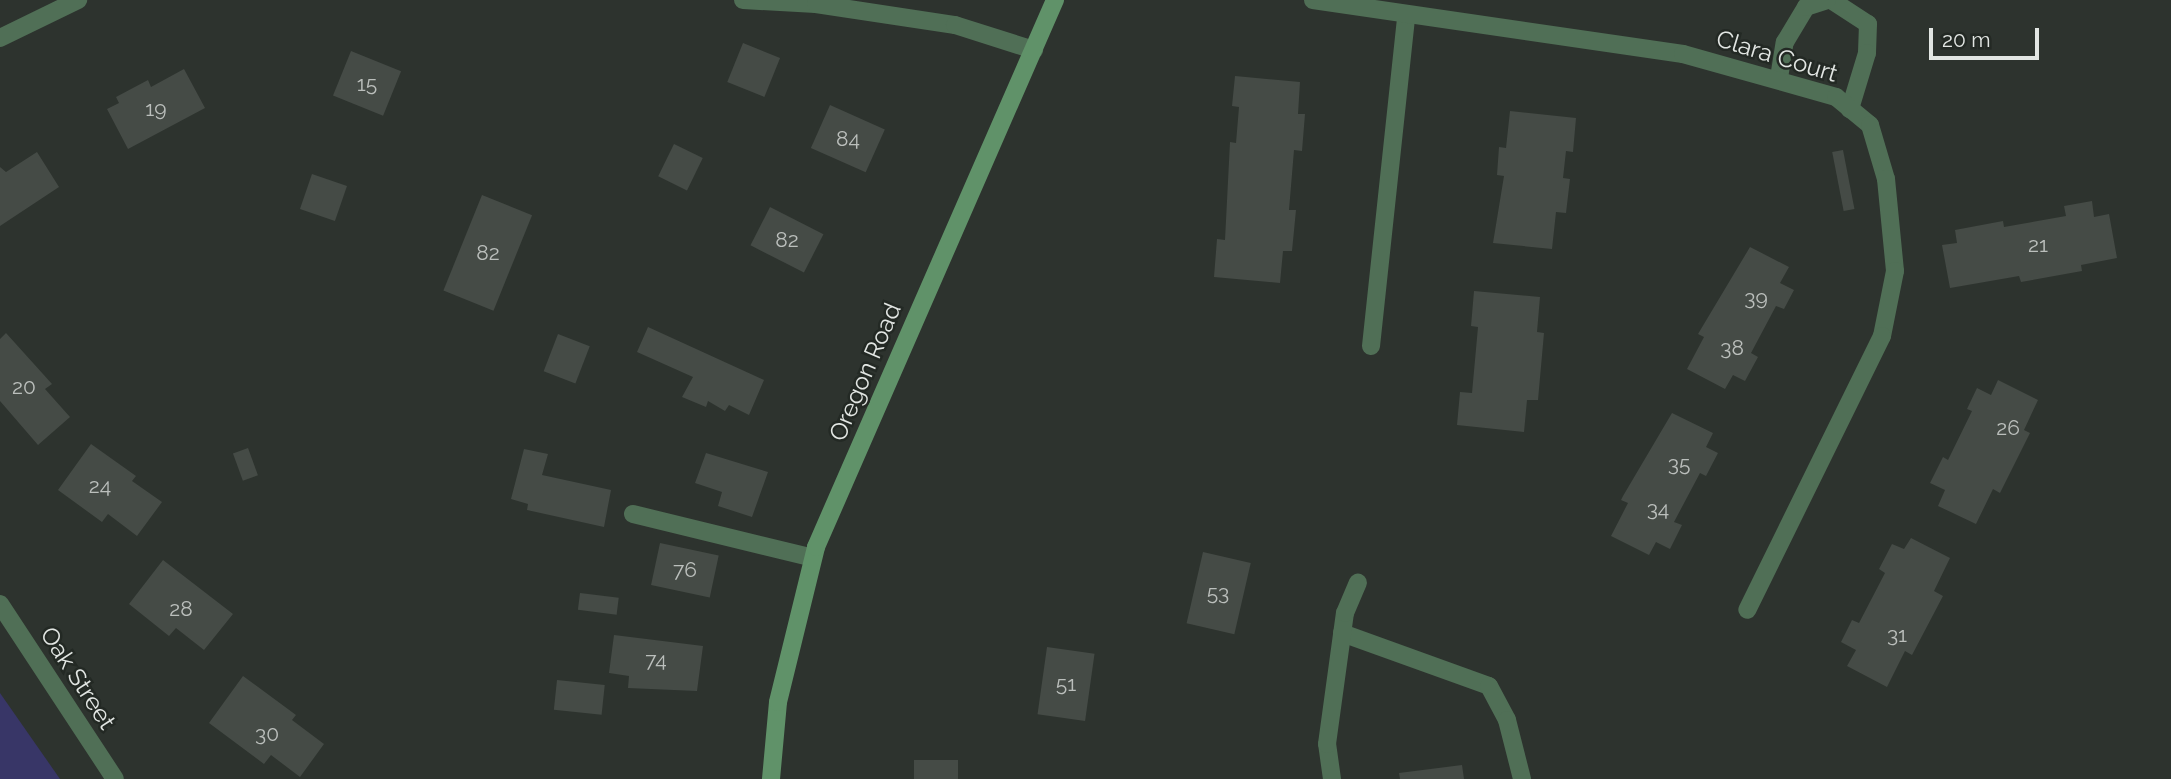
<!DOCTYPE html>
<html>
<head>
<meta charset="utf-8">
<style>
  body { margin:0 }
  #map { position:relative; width:2171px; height:779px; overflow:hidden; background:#2d332e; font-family:Raleway,sans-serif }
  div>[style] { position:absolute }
  .green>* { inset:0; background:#383667 }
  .building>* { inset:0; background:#454b46; transform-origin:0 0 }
  .lane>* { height:18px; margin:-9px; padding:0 9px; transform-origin:9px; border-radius:9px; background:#506f56 }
  .street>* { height:18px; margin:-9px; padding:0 9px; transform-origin:9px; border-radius:9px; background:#506f56 }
  .secondary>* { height:18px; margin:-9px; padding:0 9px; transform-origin:9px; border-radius:9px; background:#609269 }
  span { translate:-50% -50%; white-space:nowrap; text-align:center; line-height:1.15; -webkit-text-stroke:5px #232924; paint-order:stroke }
  .number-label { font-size:21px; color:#bbbfbc }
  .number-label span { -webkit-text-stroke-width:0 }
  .street-label { font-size:24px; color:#e2e6e3 }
  .scale { position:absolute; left:1929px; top:28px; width:110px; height:32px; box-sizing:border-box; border:4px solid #e2e6e3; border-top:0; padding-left:9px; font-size:21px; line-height:24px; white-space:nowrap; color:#e2e6e3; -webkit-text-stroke:5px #232924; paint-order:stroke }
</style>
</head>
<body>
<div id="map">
  <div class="green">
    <div style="clip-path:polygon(0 693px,60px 779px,0 779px)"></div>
  </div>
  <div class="building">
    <div style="left:743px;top:43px;width:40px;height:42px;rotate:22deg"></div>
    <div style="left:351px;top:51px;width:54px;height:48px;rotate:22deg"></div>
    <div style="clip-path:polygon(184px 69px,205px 108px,128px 149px,107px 109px,119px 103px,116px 97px,148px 80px,151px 87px)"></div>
    <div style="clip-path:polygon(1235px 76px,1300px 82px,1298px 114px,1305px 114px,1302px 151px,1294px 150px,1289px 210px,1296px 210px,1292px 251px,1283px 251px,1280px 283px,1214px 277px,1217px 239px,1225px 240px,1230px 142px,1236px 143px,1239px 107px,1232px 106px)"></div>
    <div style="left:830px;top:105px;width:60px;height:47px;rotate:24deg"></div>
    <div style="clip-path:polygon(1510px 111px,1576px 118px,1573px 152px,1566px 151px,1563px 178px,1570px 179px,1566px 213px,1556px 212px,1552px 249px,1493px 243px,1504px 176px,1497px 175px,1499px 147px,1506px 148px)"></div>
    <div style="left:674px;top:144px;width:32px;height:36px;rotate:26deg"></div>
    <div style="left:1843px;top:150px;width:60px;height:11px;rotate:79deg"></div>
    <div style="clip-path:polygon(37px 152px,59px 187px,0 226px,0 167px,6px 172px)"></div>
    <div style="left:312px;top:174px;width:37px;height:37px;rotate:19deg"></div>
    <div style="left:482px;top:195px;width:54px;height:103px;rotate:22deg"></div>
    <div style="clip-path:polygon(2092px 201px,2094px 217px,2109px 214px,2117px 258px,2081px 265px,2082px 271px,2021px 282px,2019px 276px,1950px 288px,1942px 245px,1957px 243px,1955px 230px,2003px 221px,2004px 227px,2066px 216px,2064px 206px)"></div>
    <div style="left:770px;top:207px;width:60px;height:43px;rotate:27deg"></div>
    <div style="clip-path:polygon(1750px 247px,1789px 267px,1780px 283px,1794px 290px,1784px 309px,1776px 306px,1751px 353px,1758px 357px,1745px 381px,1733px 375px,1725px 389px,1687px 369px,1704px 337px,1698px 334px)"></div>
    <div style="clip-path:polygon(1474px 291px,1540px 297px,1537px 332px,1544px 333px,1538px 400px,1527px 400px,1524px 432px,1457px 425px,1460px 392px,1472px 393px,1478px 327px,1471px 326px)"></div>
    <div style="clip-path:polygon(648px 327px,764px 380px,749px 415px,729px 405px,725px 411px,708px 401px,706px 407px,682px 397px,693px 377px,637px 352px)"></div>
    <div style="clip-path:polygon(6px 333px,52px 384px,45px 389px,70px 417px,38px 445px,0 401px,0 339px)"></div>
    <div style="left:558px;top:334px;width:34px;height:40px;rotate:21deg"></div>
    <div style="clip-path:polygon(1998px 380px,2038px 400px,2024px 430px,2030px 433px,2000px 493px,1993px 489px,1976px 524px,1938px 506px,1945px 490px,1930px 483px,1943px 457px,1948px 460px,1972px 411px,1967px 409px,1977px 388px,1991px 395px)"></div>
    <div style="clip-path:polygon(1672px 413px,1713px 433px,1706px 447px,1718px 453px,1706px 476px,1700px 473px,1674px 522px,1682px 525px,1670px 549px,1656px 542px,1649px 555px,1611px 536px,1628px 503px,1621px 500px,1623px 496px)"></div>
    <div style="clip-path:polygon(91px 444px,136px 476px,132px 481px,162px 502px,137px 536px,108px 514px,102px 522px,58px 490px)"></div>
    <div style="left:248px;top:448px;width:29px;height:16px;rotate:70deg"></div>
    <div style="clip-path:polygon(524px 449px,548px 454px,542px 475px,611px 490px,604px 527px,527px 510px,528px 504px,511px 499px)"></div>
    <div style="clip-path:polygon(706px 453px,768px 472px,752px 517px,718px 506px,722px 492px,695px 483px)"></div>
    <div style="clip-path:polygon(1911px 538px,1950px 558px,1934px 591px,1943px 596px,1912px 655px,1905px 651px,1887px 687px,1847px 666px,1856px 650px,1841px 642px,1852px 620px,1859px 623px,1885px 573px,1879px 569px,1892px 544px,1904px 549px)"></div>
    <div style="left:660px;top:543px;width:60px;height:43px;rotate:12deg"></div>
    <div style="left:1203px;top:552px;width:49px;height:73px;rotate:13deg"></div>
    <div style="clip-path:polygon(163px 560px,233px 614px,204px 650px,176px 628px,169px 636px,129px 604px)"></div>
    <div style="left:580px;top:593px;width:39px;height:17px;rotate:7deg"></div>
    <div style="clip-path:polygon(614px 635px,703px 646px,697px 691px,628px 688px,629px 676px,609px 673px)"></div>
    <div style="left:1047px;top:647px;width:48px;height:68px;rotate:8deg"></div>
    <div style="clip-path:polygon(243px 676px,296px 715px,292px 720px,324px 744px,300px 777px,271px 755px,264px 764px,209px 723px)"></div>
    <div style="left:557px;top:680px;width:48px;height:30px;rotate:6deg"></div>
    <div style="left:958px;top:760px;width:19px;height:44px;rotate:90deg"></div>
    <div style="clip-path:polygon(1462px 765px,1464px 779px,1400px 779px,1399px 773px)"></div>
  </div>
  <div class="lane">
    <div style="left:1831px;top:0;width:44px;rotate:33deg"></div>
    <div style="left:1868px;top:24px;width:29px;rotate:92deg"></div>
    <div style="left:1867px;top:53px;width:59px;rotate:106.9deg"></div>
    <div style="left:1779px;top:78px;width:36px;rotate:-81deg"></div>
    <div style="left:1785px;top:42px;width:41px;rotate:-59deg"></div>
    <div style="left:1806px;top:7px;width:22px;rotate:-18deg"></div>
    <div style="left:1371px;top:346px;width:332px;rotate:-83.9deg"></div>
    <div style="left:633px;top:514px;width:185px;rotate:13.7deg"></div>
    <div style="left:1342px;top:633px;width:156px;rotate:19.8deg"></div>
    <div style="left:1489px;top:686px;width:38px;rotate:62deg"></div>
    <div style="left:1507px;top:720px;width:61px;rotate:75.7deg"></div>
  </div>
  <div class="street">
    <div style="left:743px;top:0;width:73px;rotate:3.1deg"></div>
    <div style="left:816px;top:4px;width:141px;rotate:8.6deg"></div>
    <div style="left:955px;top:25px;width:83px;rotate:17.6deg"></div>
    <div style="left:1313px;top:0;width:374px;rotate:8.3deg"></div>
    <div style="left:1683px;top:54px;width:159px;rotate:15.7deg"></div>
    <div style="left:1836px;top:97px;width:44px;rotate:39.5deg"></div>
    <div style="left:1870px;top:125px;width:56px;rotate:73.5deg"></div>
    <div style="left:1886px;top:179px;width:92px;rotate:84.4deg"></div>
    <div style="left:1895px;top:271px;width:66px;rotate:101.3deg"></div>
    <div style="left:1882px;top:336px;width:305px;rotate:116.2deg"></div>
    <div style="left:0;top:38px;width:87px;rotate:-26deg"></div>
    <div style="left:0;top:604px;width:209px;rotate:56.7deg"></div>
    <div style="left:1332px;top:779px;width:35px;rotate:-98deg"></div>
    <div style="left:1327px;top:744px;width:132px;rotate:-82.2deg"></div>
    <div style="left:1345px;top:613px;width:33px;rotate:-67deg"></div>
  </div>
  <div class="secondary">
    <div style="left:771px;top:779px;width:77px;rotate:-84.8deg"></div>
    <div style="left:778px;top:702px;width:160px;rotate:-76.2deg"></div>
    <div style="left:816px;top:547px;width:597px;rotate:-66.4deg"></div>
  </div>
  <div class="number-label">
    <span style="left:367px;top:84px">15</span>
    <span style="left:156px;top:109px">19</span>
    <span style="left:848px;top:139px">84</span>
    <span style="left:787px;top:240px">82</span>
    <span style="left:2038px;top:245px">21</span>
    <span style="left:488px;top:253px">82</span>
    <span style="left:1756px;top:298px">39</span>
    <span style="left:1732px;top:348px">38</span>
    <span style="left:24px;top:387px">20</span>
    <span style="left:2008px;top:428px">26</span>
    <span style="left:1679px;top:464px">35</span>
    <span style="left:100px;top:486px">24</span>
    <span style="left:1658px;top:509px">34</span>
    <span style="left:685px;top:570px">76</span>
    <span style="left:1218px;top:593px">53</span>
    <span style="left:181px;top:609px">28</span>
    <span style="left:1897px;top:635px">31</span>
    <span style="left:656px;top:660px">74</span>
    <span style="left:1066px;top:684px">51</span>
    <span style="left:267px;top:734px">30</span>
  </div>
  <div class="street-label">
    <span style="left:1777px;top:56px;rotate:17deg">Clara Court</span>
    <span style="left:865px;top:372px;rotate:-67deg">Oregon Road</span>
    <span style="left:78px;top:678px;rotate:57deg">Oak Street</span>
  </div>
  <div class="scale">20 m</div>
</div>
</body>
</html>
